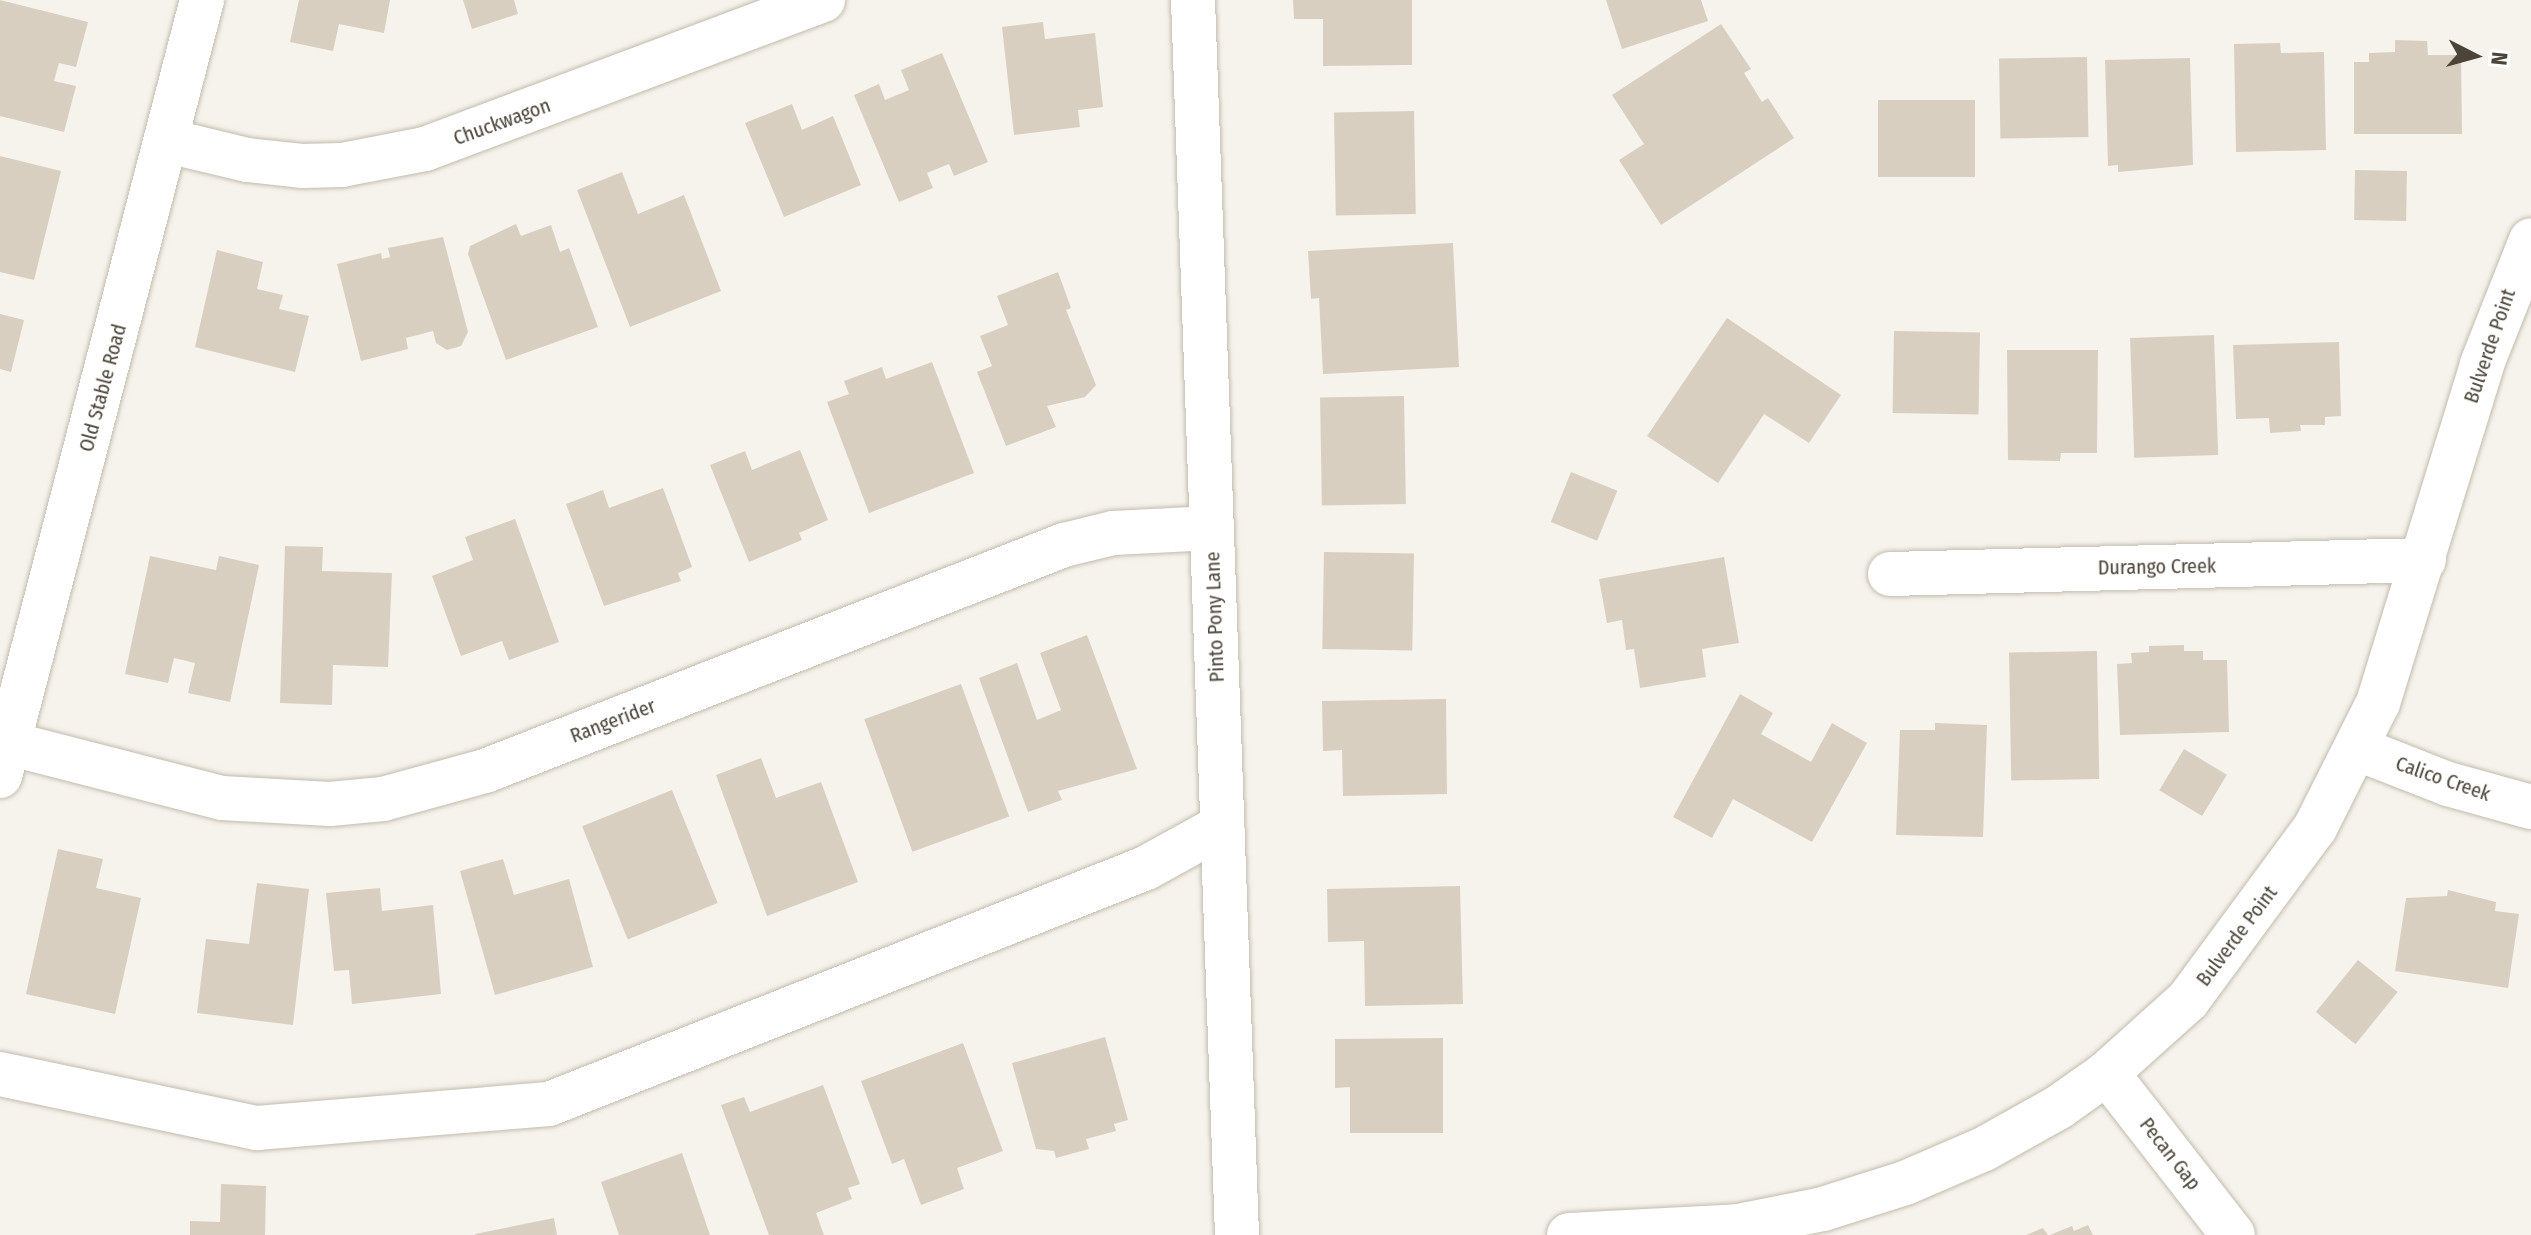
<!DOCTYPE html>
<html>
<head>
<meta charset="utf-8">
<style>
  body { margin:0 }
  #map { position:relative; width:2531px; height:1235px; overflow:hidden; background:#f6f3ec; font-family:"Fira Sans Condensed",sans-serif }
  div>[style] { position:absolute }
  .building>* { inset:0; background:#d8cfc1; transform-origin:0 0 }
  .roads { filter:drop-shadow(0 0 2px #c2bbae) drop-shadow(0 0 2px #c2bbae) }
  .minor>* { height:44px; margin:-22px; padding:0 22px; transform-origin:22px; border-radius:22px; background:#fff }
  span { translate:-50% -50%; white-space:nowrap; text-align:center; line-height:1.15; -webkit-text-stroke:6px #fff; paint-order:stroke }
  .street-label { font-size:20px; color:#4b4439 }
  .north { position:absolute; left:2435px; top:16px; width:80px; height:80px; -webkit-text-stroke:6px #fff; paint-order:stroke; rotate:96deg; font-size:22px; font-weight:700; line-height:32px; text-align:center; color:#4b4439 }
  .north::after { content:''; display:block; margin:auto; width:28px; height:36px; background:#4b4439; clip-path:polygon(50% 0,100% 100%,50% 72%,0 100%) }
</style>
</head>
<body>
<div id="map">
  <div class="building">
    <div style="clip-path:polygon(0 0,88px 22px,76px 67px,59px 63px,54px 81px,76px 86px,64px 132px,0 116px)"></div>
    <div style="clip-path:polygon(299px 0,390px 0,384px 33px,339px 24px,333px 51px,290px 42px)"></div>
    <div style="clip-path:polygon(463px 0,514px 0,518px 14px,472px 29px)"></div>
    <div style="clip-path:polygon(1293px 0,1412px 0,1412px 65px,1323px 66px,1323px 19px,1294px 19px)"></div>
    <div style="clip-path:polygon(1606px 0,1701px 0,1708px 21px,1622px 49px)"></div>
    <div style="clip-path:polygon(1043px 22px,1045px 39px,1095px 33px,1103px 107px,1078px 110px,1080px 127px,1014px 135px,1002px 27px)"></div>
    <div style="clip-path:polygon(1721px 24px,1751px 69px,1744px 73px,1762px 102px,1768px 98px,1794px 138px,1661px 225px,1619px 160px,1644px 144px,1612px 95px)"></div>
    <div style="clip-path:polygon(2395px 40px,2427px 41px,2428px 55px,2461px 55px,2462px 134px,2354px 134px,2354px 62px,2369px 62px,2369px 53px,2395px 52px)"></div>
    <div style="clip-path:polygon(2280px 43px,2281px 53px,2324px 52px,2326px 150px,2236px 152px,2234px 44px)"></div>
    <div style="clip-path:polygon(942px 53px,988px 162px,954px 176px,949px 164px,927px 173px,933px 188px,899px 202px,854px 95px,879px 84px,885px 100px,909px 90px,901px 70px)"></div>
    <div style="left:2087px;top:57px;width:80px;height:88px;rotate:89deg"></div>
    <div style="clip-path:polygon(2190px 58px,2193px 165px,2118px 172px,2118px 165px,2108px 166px,2105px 60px)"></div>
    <div style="left:1975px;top:100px;width:77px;height:97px;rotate:90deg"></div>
    <div style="clip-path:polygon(792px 104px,802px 130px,833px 116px,861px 185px,784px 217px,745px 123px)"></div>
    <div style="left:1414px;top:111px;width:103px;height:80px;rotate:89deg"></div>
    <div style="clip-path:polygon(0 156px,61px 171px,34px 280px,0 272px)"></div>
    <div style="left:2355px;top:170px;width:52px;height:50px;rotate:1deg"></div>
    <div style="clip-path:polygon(622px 172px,638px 214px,684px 195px,721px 291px,630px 327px,577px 190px)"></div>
    <div style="clip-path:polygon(516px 224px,521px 236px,551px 225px,560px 252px,569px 248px,598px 327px,506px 360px,468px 254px,470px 246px)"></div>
    <div style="clip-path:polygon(443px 237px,468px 332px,461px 346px,447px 350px,436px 343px,433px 331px,406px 338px,408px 349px,361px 361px,337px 264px,381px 253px,382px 259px,390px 257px,388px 248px)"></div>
    <div style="clip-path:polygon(1453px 243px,1459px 367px,1323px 374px,1319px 298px,1311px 299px,1308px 251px)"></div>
    <div style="clip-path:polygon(217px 250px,263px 262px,257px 289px,283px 295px,279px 309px,309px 316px,295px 372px,195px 347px)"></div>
    <div style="clip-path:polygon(1058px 272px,1071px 308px,1066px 310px,1096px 385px,1085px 397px,1047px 406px,1056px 427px,1006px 446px,977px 372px,992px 366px,980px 336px,1008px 325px,997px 296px)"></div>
    <div style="clip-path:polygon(0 314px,24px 320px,11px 372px,0 369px)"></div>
    <div style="clip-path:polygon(1727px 318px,1841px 395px,1809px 443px,1764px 414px,1718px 483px,1647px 436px)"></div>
    <div style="left:1894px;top:331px;width:86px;height:82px;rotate:1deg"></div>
    <div style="left:2214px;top:335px;width:120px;height:84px;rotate:88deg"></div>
    <div style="clip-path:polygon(2339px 342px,2341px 416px,2325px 417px,2325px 425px,2300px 425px,2301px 431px,2270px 433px,2269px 418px,2236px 419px,2233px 345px)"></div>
    <div style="clip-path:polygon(2007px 350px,2098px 350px,2097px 453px,2061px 453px,2060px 461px,2008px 460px)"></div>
    <div style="clip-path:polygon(932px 362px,974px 473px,869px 513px,827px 402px,849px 394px,844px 381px,882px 367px,886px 379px)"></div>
    <div style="left:1404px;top:396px;width:108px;height:84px;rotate:89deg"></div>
    <div style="clip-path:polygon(800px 450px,828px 520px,799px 533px,802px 540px,749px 562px,710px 465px,745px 451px,752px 470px)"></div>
    <div style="left:1571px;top:472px;width:50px;height:54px;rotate:22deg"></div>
    <div style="clip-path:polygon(663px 488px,692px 567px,678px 573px,681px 581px,604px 606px,566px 504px,603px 490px,609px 508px)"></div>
    <div style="clip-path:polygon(515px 519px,559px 642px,509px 660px,502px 641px,461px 656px,432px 576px,473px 560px,465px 537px)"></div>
    <div style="clip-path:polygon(285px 546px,323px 547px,322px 571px,392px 573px,388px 667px,333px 665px,332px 705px,280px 703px)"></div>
    <div style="left:1324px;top:552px;width:90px;height:97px;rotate:1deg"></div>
    <div style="clip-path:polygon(150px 556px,216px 570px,219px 556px,259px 565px,230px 702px,188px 693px,195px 663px,174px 658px,168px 683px,125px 674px)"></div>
    <div style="clip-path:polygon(1724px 557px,1739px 643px,1702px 649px,1706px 677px,1640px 688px,1634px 649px,1626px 650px,1622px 620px,1607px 623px,1599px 579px)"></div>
    <div style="clip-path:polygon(1087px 635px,1137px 769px,1058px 791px,1062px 800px,1028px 812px,979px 678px,1017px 663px,1037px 720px,1061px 710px,1040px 653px)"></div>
    <div style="clip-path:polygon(2184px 645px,2184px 651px,2203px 651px,2203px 660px,2227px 660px,2229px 732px,2120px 735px,2117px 664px,2132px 663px,2131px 653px,2149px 652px,2149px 646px)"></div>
    <div style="left:2097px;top:651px;width:128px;height:88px;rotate:89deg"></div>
    <div style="left:961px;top:684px;width:141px;height:103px;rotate:70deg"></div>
    <div style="clip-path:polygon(1740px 694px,1773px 713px,1761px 734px,1811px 762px,1832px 723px,1867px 743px,1812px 842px,1733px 799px,1712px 838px,1673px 817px)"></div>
    <div style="clip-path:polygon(1446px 699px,1447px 794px,1343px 796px,1342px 750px,1323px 751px,1322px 701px)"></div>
    <div style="clip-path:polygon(1935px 723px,1987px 725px,1983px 837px,1896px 835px,1900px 730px,1935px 730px)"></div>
    <div style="left:2184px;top:749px;width:50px;height:48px;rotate:31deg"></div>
    <div style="clip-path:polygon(761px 758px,776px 798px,821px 782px,858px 882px,767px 916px,716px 775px)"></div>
    <div style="left:672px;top:790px;width:122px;height:97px;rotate:68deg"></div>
    <div style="clip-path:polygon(58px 849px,103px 859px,96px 888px,141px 898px,115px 1014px,26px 994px)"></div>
    <div style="clip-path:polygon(503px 859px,514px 895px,569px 879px,593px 967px,495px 995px,460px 871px)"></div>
    <div style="clip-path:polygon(257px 883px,309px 889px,293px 1025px,197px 1013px,206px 939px,249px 944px)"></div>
    <div style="clip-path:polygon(1460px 886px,1463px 1004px,1365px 1006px,1364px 941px,1328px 942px,1327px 889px)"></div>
    <div style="clip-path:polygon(380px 888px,382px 911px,433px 905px,441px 994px,352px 1004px,349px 970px,334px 971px,326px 893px)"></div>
    <div style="clip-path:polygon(2448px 890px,2496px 902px,2495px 911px,2519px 914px,2508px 988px,2395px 971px,2406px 898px,2447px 896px)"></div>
    <div style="left:2358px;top:960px;width:51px;height:67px;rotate:39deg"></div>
    <div style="clip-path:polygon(1105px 1037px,1128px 1120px,1114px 1124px,1116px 1131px,1086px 1139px,1089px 1149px,1056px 1158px,1054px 1151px,1036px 1149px,1012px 1063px)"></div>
    <div style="clip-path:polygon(1443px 1038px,1443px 1133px,1350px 1133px,1350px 1087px,1335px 1088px,1335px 1039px)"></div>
    <div style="clip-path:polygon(963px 1043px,1003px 1151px,957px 1168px,964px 1189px,921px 1205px,904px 1159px,892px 1164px,861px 1081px)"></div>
    <div style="clip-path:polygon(823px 1085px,860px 1184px,848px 1188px,852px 1199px,816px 1213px,824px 1235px,769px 1235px,721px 1105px,744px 1097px,750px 1112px)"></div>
    <div style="clip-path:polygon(682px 1153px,710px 1235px,619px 1235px,601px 1182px)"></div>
    <div style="clip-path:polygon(221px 1184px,266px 1186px,265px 1235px,190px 1235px,190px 1221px,220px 1222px)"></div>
    <div style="clip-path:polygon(554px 1218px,557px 1235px,475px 1235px,475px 1234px)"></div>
    <div style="clip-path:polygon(2088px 1225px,2093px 1235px,2050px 1235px,2072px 1226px,2074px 1231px)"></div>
    <div style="clip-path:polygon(2043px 1228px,2048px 1235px,2026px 1235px)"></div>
  </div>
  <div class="roads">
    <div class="minor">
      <div style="left:1193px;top:0;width:1236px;rotate:87.96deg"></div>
      <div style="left:168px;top:141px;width:81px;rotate:13.5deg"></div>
      <div style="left:247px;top:160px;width:55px;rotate:6.2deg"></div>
      <div style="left:302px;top:166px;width:40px;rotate:-1.4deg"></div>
      <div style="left:342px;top:165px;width:85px;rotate:-10.9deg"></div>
      <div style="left:425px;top:149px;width:425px;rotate:-20.5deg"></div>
      <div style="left:1890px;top:574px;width:534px;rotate:-1.5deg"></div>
      <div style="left:0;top:741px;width:229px;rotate:14.4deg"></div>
      <div style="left:222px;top:798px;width:108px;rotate:3.2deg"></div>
      <div style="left:330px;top:804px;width:53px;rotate:-5.4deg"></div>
      <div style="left:383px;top:799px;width:106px;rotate:-15.4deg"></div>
      <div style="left:485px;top:771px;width:622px;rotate:-21.32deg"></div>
      <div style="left:1064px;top:545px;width:50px;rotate:-13.8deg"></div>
      <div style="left:1113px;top:533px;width:99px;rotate:-2.9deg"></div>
      <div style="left:2356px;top:748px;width:99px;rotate:21.4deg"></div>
      <div style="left:2448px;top:784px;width:86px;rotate:15.5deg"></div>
      <div style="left:0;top:776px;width:802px;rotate:-75.41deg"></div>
      <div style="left:2107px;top:1073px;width:205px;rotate:52.1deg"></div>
      <div style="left:0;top:1074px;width:263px;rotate:11.9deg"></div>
      <div style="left:257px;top:1128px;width:293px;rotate:-4.7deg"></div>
      <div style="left:549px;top:1104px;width:642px;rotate:-21.57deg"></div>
      <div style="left:1146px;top:868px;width:87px;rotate:-28.9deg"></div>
      <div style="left:1569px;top:1235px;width:169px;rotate:-3deg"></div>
      <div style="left:1738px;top:1226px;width:87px;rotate:-11.3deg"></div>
      <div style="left:1823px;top:1209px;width:86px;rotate:-17.6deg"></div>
      <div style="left:1905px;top:1183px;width:86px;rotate:-23.3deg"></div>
      <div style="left:1984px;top:1149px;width:86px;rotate:-29.2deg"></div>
      <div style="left:2059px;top:1107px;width:59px;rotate:-35.3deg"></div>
      <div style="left:2107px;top:1073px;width:109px;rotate:-42deg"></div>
      <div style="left:2188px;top:1000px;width:214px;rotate:-53.6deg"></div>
      <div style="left:2315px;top:828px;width:140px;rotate:-63.3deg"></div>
      <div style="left:2378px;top:703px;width:355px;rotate:-72.9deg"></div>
      <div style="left:2482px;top:364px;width:133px;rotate:-68.4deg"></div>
    </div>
  </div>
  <div class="street-label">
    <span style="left:502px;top:122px;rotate:-20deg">Chuckwagon</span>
    <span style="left:2490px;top:346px;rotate:-71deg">Bulverde Point</span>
    <span style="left:103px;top:388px;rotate:-75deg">Old Stable Road</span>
    <span style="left:2157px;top:567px;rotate:-1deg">Durango Creek</span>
    <span style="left:1215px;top:617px;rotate:-92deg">Pinto Pony Lane</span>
    <span style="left:613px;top:721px;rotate:-21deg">Rangerider</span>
    <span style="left:2443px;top:779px;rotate:19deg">Calico Creek</span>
    <span style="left:2237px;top:936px;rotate:-53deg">Bulverde Point</span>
    <span style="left:2170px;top:1154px;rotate:52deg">Pecan Gap</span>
  </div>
  <div class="north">N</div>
</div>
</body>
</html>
